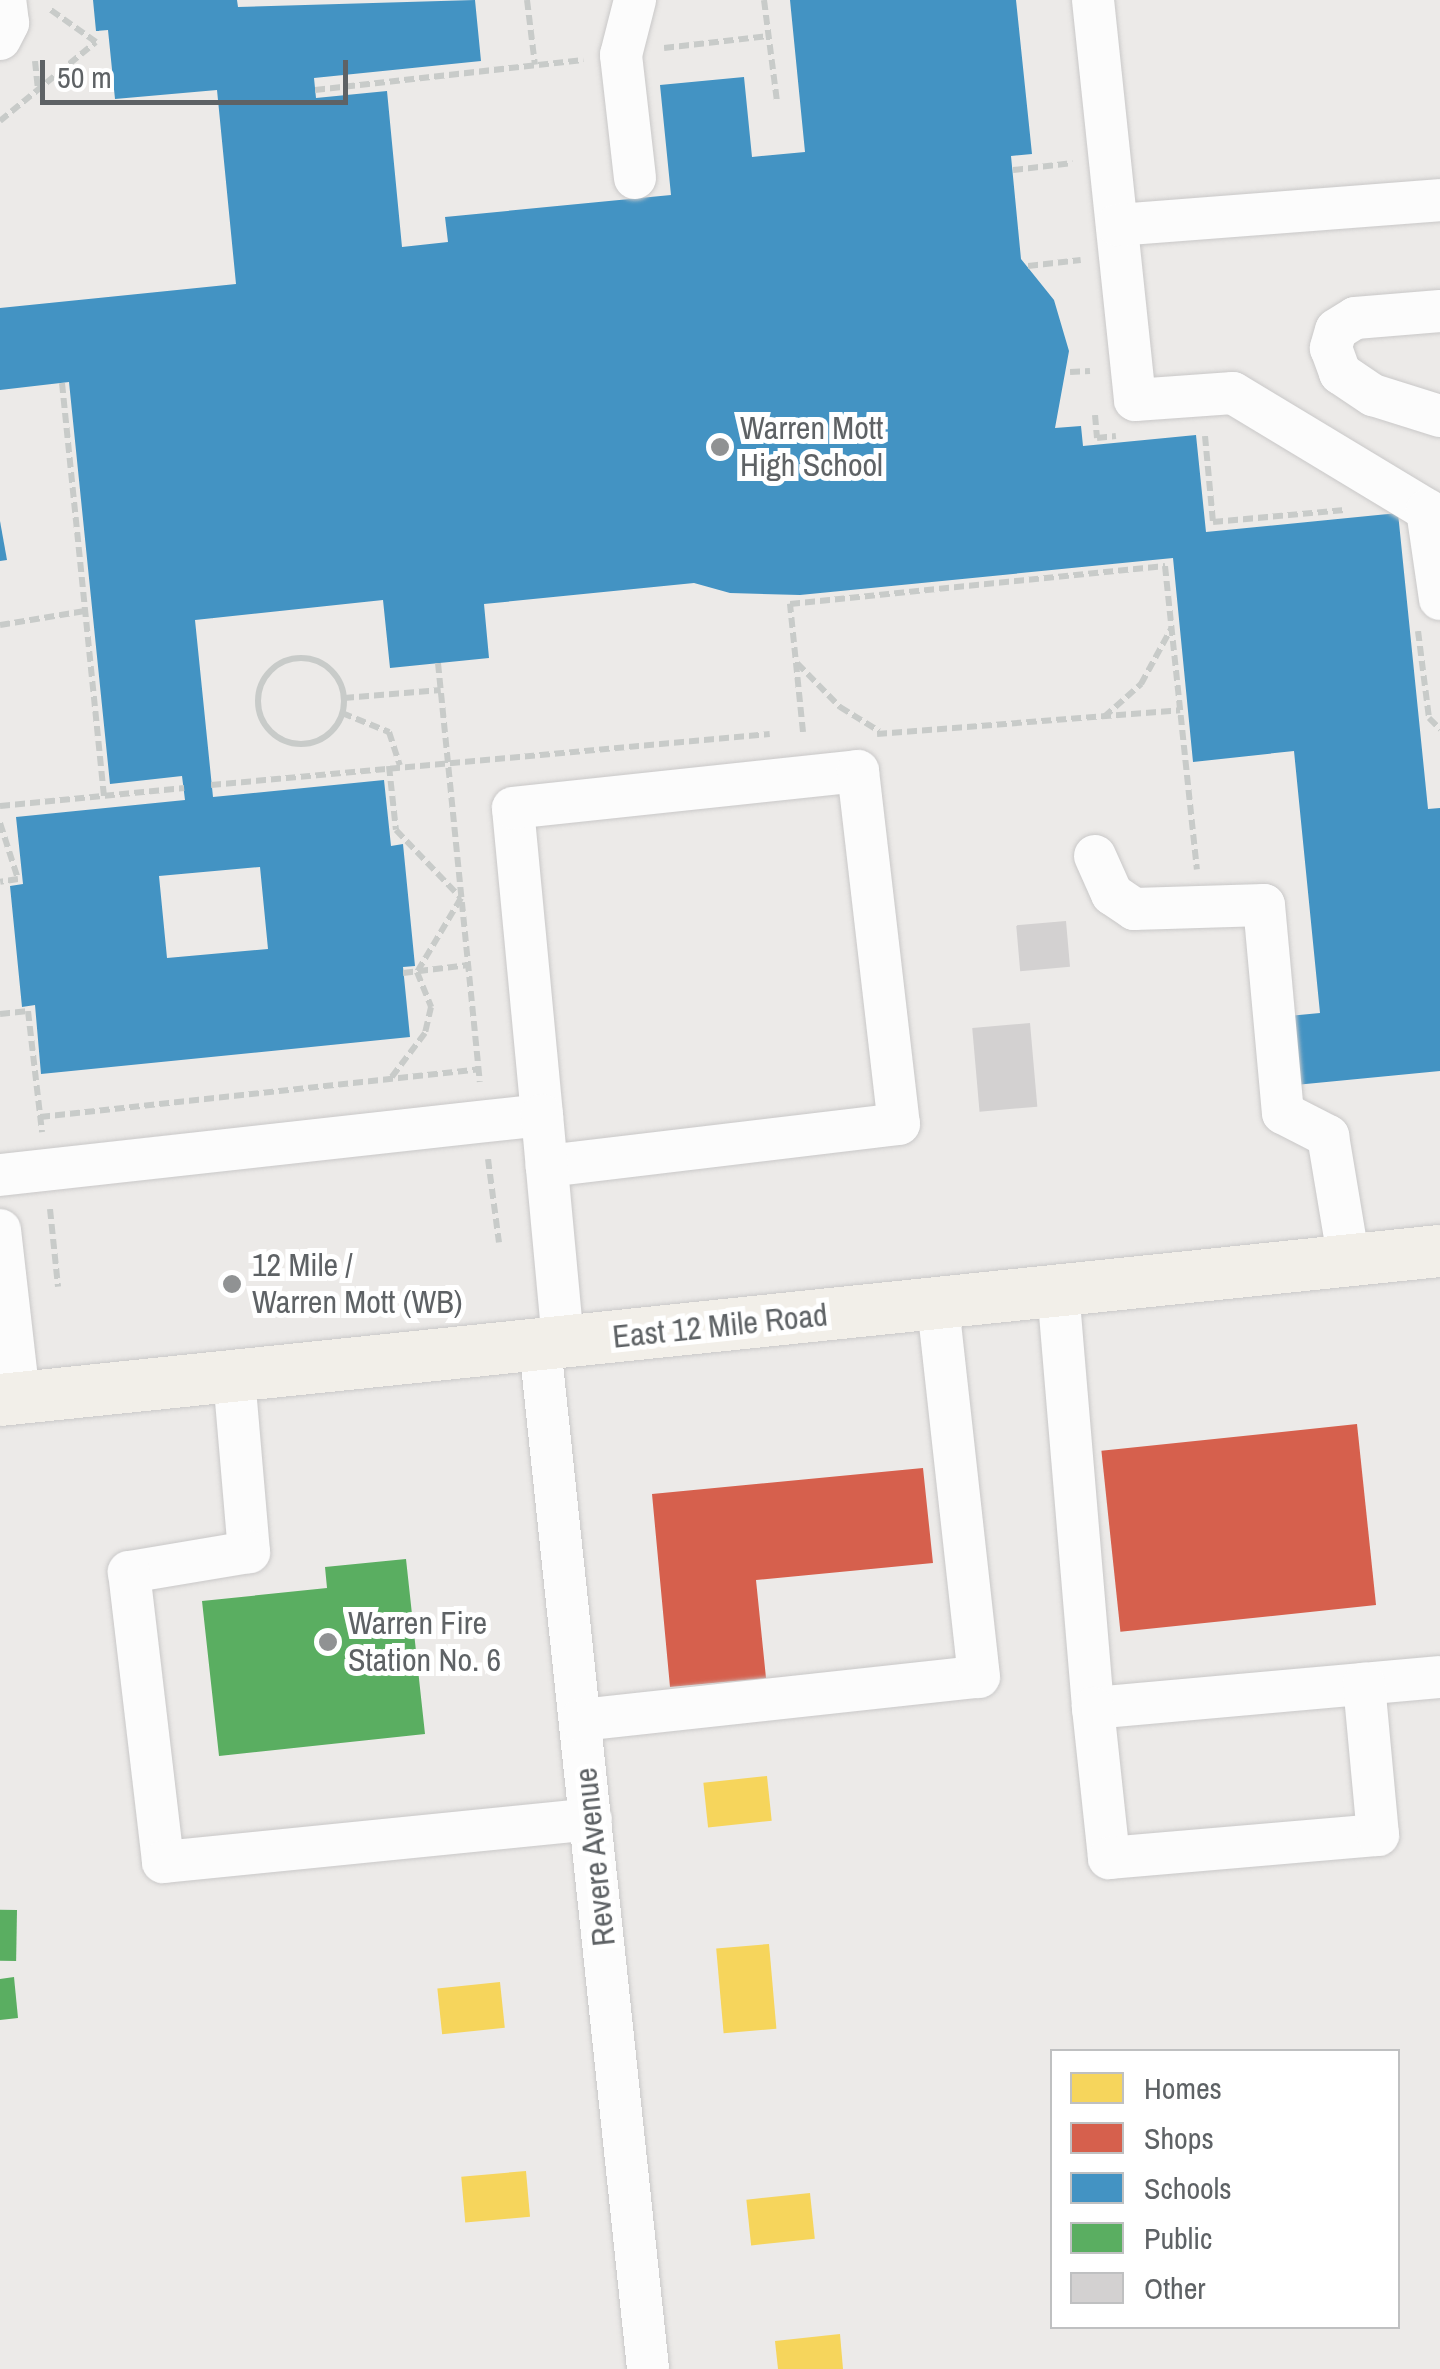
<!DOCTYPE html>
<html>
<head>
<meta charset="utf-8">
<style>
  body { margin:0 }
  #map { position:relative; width:1440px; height:2369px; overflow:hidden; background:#eceae8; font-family:"Archivo Narrow",sans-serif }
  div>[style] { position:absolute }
  .homes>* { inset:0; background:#f6d55c; transform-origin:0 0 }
  .shops>* { inset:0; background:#d6604d; transform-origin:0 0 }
  .schools>* { inset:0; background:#4393c3 }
  .public>* { inset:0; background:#5aae61; transform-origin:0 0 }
  .building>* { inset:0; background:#d3d1d1; transform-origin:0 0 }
  .path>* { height:6px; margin-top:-3px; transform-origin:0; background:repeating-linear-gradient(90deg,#c8cbc9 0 10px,transparent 0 15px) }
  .path>.ring { margin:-3px; padding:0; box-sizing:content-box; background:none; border:6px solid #c8cbc9; border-radius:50% }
  .roads { filter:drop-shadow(0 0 2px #c9c8c8) drop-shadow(0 0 2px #c9c8c8) }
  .minor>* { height:42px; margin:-21px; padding:0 21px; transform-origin:21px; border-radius:21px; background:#fcfcfc }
  .major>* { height:52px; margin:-26px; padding:0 26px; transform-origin:26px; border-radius:26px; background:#f2efe9 }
  .dots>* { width:28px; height:28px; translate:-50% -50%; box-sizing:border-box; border:5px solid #fff; border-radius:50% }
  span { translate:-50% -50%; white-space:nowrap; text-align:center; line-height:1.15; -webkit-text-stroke:10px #fff; paint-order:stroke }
  .poi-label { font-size:32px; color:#5e6265 }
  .left { translate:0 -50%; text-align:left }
  .street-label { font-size:32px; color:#5e6265 }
  .legend { position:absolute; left:1050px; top:2049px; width:350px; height:280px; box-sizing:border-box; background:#fff; border:2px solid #bfc0c1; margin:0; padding:12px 18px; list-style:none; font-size:30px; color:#5e6265 }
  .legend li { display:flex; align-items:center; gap:20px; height:50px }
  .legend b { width:50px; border:2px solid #bfc0c1 }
  .scale { position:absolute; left:40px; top:60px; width:308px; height:45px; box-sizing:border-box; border:5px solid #5e6265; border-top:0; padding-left:12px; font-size:30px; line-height:35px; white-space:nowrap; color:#5e6265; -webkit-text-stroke:8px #fff; paint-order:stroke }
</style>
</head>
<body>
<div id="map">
  <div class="homes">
    <div style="left:767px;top:1776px;width:45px;height:64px;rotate:84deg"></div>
    <div style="left:769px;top:1944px;width:85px;height:53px;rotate:85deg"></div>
    <div style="left:500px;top:1982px;width:46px;height:63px;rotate:84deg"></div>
    <div style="left:526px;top:2171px;width:46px;height:65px;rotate:85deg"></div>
    <div style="left:810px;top:2193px;width:46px;height:64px;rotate:84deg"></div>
    <div style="clip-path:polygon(840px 2334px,843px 2369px,778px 2369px,775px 2341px)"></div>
  </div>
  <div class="shops">
    <div style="left:1357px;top:1424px;width:182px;height:257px;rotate:84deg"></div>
    <div style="clip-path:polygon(923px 1468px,933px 1563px,756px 1580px,766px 1678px,670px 1687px,652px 1494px)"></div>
  </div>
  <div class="schools">
    <div style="clip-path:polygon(evenodd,93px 0,237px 0,238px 7px,475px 0,481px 61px,314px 78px,316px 98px,387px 91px,402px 247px,448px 242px,445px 217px,671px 195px,660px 85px,744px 77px,752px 157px,805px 152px,790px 0,1016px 0,1032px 154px,1011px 156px,1021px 259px,1054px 300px,1069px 351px,1055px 428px,1081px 426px,1083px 446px,1196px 435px,1206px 532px,1398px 513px,1428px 809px,1440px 808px,1440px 1071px,1285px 1086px,1278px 1017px,1320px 1013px,1294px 751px,1193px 762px,1173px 558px,800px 595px,730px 593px,694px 583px,484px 604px,489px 658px,390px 668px,383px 600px,195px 620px,213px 797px,384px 780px,391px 846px,403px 844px,415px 966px,403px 967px,410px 1037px,41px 1074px,35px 1005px,22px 1007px,10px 886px,23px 884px,16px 817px,185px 800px,182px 776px,110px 784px,69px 382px,0 390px,0 308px,236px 284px,217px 90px,115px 99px,108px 30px,96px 31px,93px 0,260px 867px,268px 949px,167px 958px,159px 876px,260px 867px)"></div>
    <div style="clip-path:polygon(0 521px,7px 560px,0 561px)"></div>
  </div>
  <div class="public">
    <div style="clip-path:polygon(406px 1559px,425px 1734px,219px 1756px,202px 1601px,327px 1588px,325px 1567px)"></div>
    <div style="left:17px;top:1910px;width:51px;height:17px;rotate:91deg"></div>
    <div style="clip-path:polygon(14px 1977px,18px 2018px,0 2020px,0 1979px)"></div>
  </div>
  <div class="building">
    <div style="left:1066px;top:921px;width:46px;height:50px;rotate:85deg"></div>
    <div style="left:1030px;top:1023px;width:84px;height:58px;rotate:85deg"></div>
  </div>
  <div class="path">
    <div style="left:527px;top:0;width:65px;rotate:83deg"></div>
    <div style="left:764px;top:0;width:103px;rotate:82.7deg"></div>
    <div style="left:664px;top:48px;width:105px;rotate:-6.6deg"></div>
    <div style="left:35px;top:61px;width:27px;rotate:84deg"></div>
    <div style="left:315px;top:90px;width:270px;rotate:-6.4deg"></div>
    <div style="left:0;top:121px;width:124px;rotate:-39.5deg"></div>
    <div style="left:96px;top:42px;width:59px;rotate:-144.7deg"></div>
    <div style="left:1013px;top:170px;width:60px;rotate:-6.7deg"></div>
    <div style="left:1028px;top:266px;width:53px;rotate:-6.5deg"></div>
    <div style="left:1070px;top:372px;width:20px;rotate:-3deg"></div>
    <div style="left:62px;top:383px;width:415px;rotate:84.2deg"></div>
    <div style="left:1095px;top:415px;width:23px;rotate:85deg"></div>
    <div style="left:1097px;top:438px;width:19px;rotate:-6deg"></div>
    <div style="left:1205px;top:436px;width:86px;rotate:84.7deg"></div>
    <div style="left:1213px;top:522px;width:132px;rotate:-5.2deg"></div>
    <div style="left:0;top:625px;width:86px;rotate:-9.4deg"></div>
    <div style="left:1418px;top:631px;width:88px;rotate:82.8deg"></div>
    <div style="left:1429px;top:718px;width:16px;rotate:45deg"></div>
    <div class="ring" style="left:258px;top:658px;width:80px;height:80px"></div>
    <div style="left:438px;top:663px;width:421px;rotate:84.3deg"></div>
    <div style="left:797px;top:663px;width:62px;rotate:45.7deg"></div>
    <div style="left:840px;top:707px;width:46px;rotate:31.6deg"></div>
    <div style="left:344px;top:698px;width:97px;rotate:-4.7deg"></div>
    <div style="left:342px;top:713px;width:51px;rotate:22deg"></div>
    <div style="left:389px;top:732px;width:35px;rotate:72deg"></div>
    <div style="left:1104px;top:717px;width:50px;rotate:-41.7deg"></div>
    <div style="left:1141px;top:684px;width:63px;rotate:-61.4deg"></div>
    <div style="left:803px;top:732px;width:129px;rotate:-95.8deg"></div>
    <div style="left:790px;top:604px;width:377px;rotate:-5.8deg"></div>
    <div style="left:1165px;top:566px;width:305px;rotate:84deg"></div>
    <div style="left:877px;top:734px;width:304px;rotate:-4.5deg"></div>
    <div style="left:389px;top:766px;width:64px;rotate:83.8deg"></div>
    <div style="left:396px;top:830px;width:94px;rotate:46.3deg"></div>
    <div style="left:461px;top:898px;width:86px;rotate:120.7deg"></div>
    <div style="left:417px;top:972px;width:38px;rotate:68deg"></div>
    <div style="left:431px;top:1007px;width:27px;rotate:103deg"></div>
    <div style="left:425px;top:1033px;width:56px;rotate:127.1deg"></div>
    <div style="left:211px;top:785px;width:561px;rotate:-5.21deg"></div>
    <div style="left:0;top:806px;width:185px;rotate:-5.6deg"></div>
    <div style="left:0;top:823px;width:59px;rotate:72.2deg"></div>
    <div style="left:18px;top:879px;width:18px;rotate:171deg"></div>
    <div style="left:403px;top:973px;width:66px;rotate:-6.9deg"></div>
    <div style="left:0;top:1014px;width:28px;rotate:-6deg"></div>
    <div style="left:28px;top:1011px;width:122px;rotate:83.4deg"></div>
    <div style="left:40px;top:1117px;width:442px;rotate:-6.2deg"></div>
    <div style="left:488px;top:1159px;width:84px;rotate:82.5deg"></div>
    <div style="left:50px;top:1209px;width:78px;rotate:84.1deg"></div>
  </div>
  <div class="roads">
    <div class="minor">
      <div style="left:1093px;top:0;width:402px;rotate:84deg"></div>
      <div style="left:1135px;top:400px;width:98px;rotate:-4.1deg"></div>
      <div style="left:1233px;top:393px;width:227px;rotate:31.1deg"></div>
      <div style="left:1427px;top:510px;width:90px;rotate:81.7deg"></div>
      <div style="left:0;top:39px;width:18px;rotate:-63deg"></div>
      <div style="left:8px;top:23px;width:23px;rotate:-97deg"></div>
      <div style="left:635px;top:178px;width:124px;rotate:-96.5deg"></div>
      <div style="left:621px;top:55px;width:57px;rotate:-75.7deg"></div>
      <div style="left:1117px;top:225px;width:324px;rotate:-4.4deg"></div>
      <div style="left:1440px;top:311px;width:85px;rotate:175.3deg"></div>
      <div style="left:1355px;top:318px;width:22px;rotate:148deg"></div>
      <div style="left:1336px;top:330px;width:19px;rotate:106deg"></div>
      <div style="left:1331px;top:348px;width:27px;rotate:70deg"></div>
      <div style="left:1340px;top:373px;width:40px;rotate:34deg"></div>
      <div style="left:1373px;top:395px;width:70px;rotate:17.4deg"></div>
      <div style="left:1095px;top:856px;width:42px;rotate:65.9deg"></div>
      <div style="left:1112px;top:894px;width:27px;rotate:34deg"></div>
      <div style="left:1134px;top:909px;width:130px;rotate:-1.8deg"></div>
      <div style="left:1264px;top:905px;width:209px;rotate:84.8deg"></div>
      <div style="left:1283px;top:1113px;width:51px;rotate:27.1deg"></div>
      <div style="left:1328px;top:1136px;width:127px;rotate:80.5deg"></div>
      <div style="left:542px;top:1115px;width:308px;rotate:-95.4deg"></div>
      <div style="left:513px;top:808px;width:347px;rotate:-6.1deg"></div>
      <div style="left:858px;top:771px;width:355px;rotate:83.4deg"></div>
      <div style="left:899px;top:1124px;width:355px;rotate:173.2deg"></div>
      <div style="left:0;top:1175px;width:545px;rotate:-6.32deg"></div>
      <div style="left:542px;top:1115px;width:229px;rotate:84.7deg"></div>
      <div style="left:0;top:1230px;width:169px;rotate:83.5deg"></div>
      <div style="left:1058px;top:1290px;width:419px;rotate:85.2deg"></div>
      <div style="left:1093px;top:1708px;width:348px;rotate:-5.1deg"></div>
      <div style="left:540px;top:1346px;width:1029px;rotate:83.97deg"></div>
      <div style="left:234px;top:1377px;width:176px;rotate:85.1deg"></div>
      <div style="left:249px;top:1552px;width:122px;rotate:170.5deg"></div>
      <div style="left:129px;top:1572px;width:292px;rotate:83.3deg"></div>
      <div style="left:163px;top:1862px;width:430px;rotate:-5.7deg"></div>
      <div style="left:1093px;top:1708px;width:151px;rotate:83.9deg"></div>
      <div style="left:1109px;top:1858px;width:270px;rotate:-4.9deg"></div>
      <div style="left:1378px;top:1835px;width:152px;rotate:-95.3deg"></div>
      <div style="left:580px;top:1720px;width:401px;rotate:-6.2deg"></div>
      <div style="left:979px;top:1677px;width:376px;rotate:-96.3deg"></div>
    </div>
    <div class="major">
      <div style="left:0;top:1400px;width:1448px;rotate:-5.91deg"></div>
    </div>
  </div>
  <div class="dots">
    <div style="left:720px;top:447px;background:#909293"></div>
    <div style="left:232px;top:1284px;background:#909293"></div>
    <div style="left:328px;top:1642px;background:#909293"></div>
  </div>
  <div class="poi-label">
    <span class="left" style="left:740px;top:447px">Warren Mott<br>High School</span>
    <span class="left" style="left:252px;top:1284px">12 Mile /<br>Warren Mott (WB)</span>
    <span class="left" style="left:348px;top:1642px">Warren Fire<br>Station No. 6</span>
  </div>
  <div class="street-label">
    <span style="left:720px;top:1326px;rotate:-6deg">East 12 Mile Road</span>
    <span style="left:595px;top:1857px;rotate:-96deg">Revere Avenue</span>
  </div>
  <ul class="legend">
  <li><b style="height:28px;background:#f6d55c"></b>Homes</li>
  <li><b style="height:28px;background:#d6604d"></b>Shops</li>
  <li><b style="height:28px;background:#4393c3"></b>Schools</li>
  <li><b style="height:28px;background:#5aae61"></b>Public</li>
  <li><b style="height:28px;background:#d3d1d1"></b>Other</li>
  </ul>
  <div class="scale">50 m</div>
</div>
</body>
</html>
